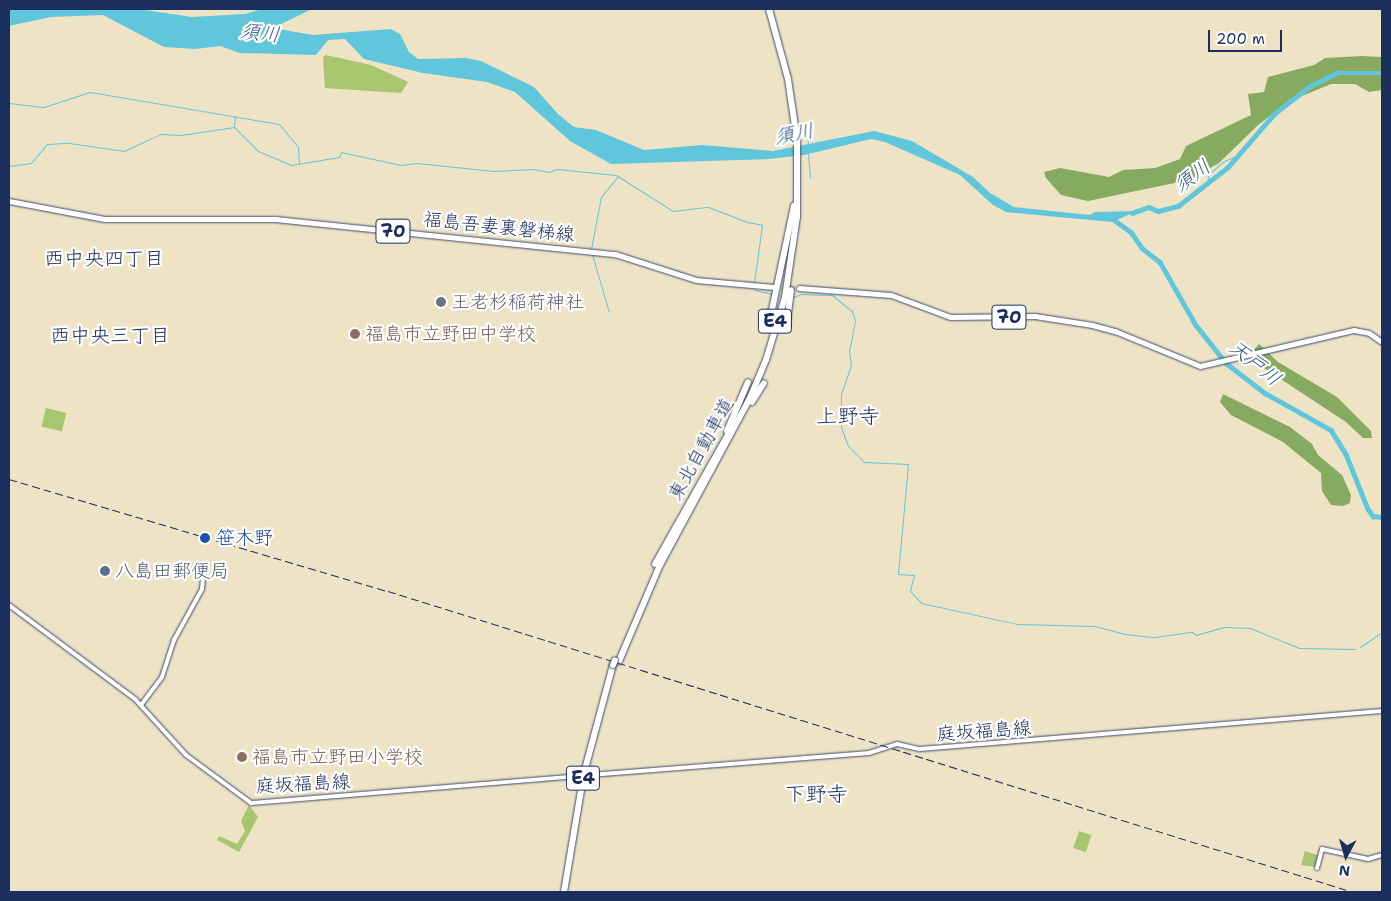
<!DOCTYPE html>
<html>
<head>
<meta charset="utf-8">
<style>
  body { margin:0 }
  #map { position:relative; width:1391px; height:901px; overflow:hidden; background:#efe3c6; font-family:"Shantell Sans","Klee One",sans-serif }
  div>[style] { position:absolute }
  .green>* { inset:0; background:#a8c66d; transform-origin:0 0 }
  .forest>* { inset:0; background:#86ab60 }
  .water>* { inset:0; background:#5fc6dc }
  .stream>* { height:1px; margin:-0.5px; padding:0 0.5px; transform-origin:0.5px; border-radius:0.5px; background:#5fc6dc }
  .river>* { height:4.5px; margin:-2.25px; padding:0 2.25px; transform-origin:2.25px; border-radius:2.25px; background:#5fc6dc }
  .primary-tunnel>* { height:5px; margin-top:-2.5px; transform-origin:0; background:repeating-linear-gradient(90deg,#c5bfb1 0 5px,transparent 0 7.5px) }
  .roads { filter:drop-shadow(0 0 1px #3b4a6e) drop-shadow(0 0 1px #3b4a6e) }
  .secondary>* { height:4px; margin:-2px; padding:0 2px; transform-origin:2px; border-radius:2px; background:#fff }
  .primary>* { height:5px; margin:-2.5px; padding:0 2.5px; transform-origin:2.5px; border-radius:2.5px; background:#fff }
  .highway>* { height:6px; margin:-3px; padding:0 3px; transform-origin:3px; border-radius:3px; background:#fff }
  .rail>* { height:1px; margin-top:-0.5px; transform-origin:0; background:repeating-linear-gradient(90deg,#1b2f5e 0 8px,transparent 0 12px) }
  .bridges { filter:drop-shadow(0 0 1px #3b4a6e) drop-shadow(0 0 1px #3b4a6e) }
  .highway-bridge>* { height:6px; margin:-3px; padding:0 3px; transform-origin:3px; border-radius:3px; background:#fff }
  .dots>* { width:14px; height:14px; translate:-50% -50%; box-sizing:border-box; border:2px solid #fff; border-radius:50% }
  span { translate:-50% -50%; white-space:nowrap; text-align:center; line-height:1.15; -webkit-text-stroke:4.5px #fff; paint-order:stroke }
  .shield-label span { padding:1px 4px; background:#fff; border:1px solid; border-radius:4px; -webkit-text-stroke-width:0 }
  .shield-label { font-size:18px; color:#1b2f5e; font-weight:700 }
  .street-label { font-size:19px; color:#1b2f5e }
  .worship-label { font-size:19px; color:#5b616d }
  .left { translate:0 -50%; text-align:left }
  .education-label { font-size:19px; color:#785e54 }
  .transit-label { font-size:19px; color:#164399 }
  .service-label { font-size:19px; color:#4e5e75 }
  .water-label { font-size:20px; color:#2f5c84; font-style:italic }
  .neighbourhood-label { font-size:20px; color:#1b2f5e }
  .quarter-label { font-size:21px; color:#1b2f5e }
  .frame { position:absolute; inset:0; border:10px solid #1b2f5e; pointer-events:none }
  .north { position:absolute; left:1321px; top:831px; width:50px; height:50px; -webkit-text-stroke:4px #fff; paint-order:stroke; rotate:186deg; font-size:14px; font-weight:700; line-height:20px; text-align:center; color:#1b2f5e }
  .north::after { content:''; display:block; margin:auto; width:18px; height:22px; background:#1b2f5e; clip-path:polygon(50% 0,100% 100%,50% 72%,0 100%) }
  .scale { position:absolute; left:1208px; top:30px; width:74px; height:22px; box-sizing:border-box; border:2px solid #1b2f5e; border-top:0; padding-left:6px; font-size:15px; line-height:18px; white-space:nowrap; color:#1b2f5e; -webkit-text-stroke:4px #fff; paint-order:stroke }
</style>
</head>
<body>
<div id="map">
  <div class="green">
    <div style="clip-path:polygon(326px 55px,371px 65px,408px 82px,401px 93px,325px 88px,323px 57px)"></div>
    <div style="left:46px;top:408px;width:21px;height:19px;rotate:14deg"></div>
    <div style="clip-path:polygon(249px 805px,258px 817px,239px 852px,217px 840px,219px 836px,237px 844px,245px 831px,241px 821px)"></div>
    <div style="left:1079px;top:831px;width:13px;height:18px;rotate:18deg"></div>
    <div style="clip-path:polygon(1305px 851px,1320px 856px,1317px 867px,1301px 865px)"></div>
  </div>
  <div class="forest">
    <div style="clip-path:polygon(1362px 56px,1382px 57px,1382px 90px,1369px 92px,1355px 84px,1331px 84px,1290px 101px,1258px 125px,1219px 163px,1189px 180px,1088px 201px,1061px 195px,1046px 178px,1044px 172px,1060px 168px,1109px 177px,1123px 170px,1155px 168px,1180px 159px,1186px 146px,1251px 115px,1248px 94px,1264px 92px,1268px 77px,1314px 65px,1325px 58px)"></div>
    <div style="clip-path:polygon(1259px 344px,1278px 362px,1337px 397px,1371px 431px,1372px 438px,1363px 438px,1346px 422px,1255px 362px,1254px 350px)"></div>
    <div style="clip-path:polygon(1223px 394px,1290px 427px,1312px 444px,1318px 455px,1342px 475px,1351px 495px,1350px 503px,1343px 506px,1331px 505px,1322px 491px,1321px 473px,1283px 442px,1231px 415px,1220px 402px)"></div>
  </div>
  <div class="water">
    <div style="clip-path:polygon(16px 9px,138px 9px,192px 17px,245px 14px,262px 9px,312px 9px,273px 28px,313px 35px,391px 29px,400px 34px,409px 52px,418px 59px,466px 58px,481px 61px,534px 87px,558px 114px,574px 127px,596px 130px,644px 150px,702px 145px,773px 151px,874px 131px,912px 141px,973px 177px,990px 193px,1014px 207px,1090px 215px,1095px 212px,1137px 211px,1112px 222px,1006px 212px,993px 205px,960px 175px,885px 142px,871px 139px,804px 155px,769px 159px,611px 164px,570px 141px,515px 92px,487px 82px,423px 73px,364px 59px,345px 39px,328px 40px,316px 55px,240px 53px,220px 46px,195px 49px,164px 47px,103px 15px,51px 17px,9px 26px,9px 10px)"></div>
  </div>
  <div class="stream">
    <div style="left:9px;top:103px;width:35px;rotate:7deg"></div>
    <div style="left:44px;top:107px;width:48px;rotate:-18.1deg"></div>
    <div style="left:90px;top:92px;width:192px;rotate:9.6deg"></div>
    <div style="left:279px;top:124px;width:30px;rotate:50deg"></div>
    <div style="left:298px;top:147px;width:17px;rotate:87deg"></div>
    <div style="left:235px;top:116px;width:11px;rotate:95deg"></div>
    <div style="left:234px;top:127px;width:34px;rotate:45deg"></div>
    <div style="left:258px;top:151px;width:36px;rotate:23deg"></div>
    <div style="left:291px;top:165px;width:49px;rotate:-9.5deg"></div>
    <div style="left:339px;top:157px;width:5px;rotate:-68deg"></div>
    <div style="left:341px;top:152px;width:61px;rotate:12.2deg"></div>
    <div style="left:401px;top:165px;width:16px;rotate:-7deg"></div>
    <div style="left:417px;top:163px;width:77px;rotate:5.9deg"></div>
    <div style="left:494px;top:171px;width:39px;rotate:-3deg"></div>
    <div style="left:533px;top:169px;width:16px;rotate:11deg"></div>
    <div style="left:549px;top:172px;width:9px;rotate:-21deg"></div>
    <div style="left:557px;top:169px;width:59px;rotate:5.8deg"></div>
    <div style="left:616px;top:175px;width:67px;rotate:32.3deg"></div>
    <div style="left:673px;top:211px;width:35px;rotate:-7deg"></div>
    <div style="left:708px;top:207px;width:42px;rotate:21deg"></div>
    <div style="left:747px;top:222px;width:15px;rotate:11deg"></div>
    <div style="left:762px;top:225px;width:59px;rotate:97.9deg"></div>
    <div style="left:807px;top:130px;width:15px;rotate:86deg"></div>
    <div style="left:808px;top:154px;width:24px;rotate:85deg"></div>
    <div style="left:9px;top:166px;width:22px;rotate:-8deg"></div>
    <div style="left:31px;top:163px;width:25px;rotate:-50deg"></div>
    <div style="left:47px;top:144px;width:22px;rotate:-3deg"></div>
    <div style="left:69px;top:143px;width:56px;rotate:8.3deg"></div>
    <div style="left:124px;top:151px;width:40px;rotate:-25deg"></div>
    <div style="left:160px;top:134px;width:21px;rotate:3deg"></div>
    <div style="left:181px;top:135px;width:54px;rotate:-8.6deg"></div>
    <div style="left:1207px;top:182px;width:8px;rotate:-76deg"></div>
    <div style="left:1209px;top:174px;width:20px;rotate:-41deg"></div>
    <div style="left:1224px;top:161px;width:16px;rotate:-22deg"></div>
    <div style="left:591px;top:249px;width:53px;rotate:-79.1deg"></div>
    <div style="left:601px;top:197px;width:27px;rotate:-51deg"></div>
    <div style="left:592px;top:254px;width:60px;rotate:73.7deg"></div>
    <div style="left:754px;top:287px;width:3px;rotate:72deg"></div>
    <div style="left:755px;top:290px;width:18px;rotate:13deg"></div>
    <div style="left:794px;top:297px;width:8px;rotate:-23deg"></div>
    <div style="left:801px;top:294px;width:31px;rotate:2deg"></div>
    <div style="left:832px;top:295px;width:26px;rotate:39deg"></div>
    <div style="left:852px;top:311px;width:10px;rotate:73deg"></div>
    <div style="left:855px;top:321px;width:31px;rotate:101deg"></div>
    <div style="left:849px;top:351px;width:14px;rotate:82deg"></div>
    <div style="left:851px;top:365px;width:31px;rotate:109deg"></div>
    <div style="left:841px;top:394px;width:33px;rotate:90deg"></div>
    <div style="left:841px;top:427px;width:20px;rotate:70deg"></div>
    <div style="left:848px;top:446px;width:23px;rotate:45deg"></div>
    <div style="left:864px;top:462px;width:44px;rotate:2.6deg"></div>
    <div style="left:908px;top:464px;width:110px;rotate:95.2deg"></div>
    <div style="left:898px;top:574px;width:16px;rotate:4deg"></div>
    <div style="left:914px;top:575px;width:16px;rotate:104deg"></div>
    <div style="left:910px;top:591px;width:16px;rotate:47deg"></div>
    <div style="left:921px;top:603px;width:98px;rotate:12.3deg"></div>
    <div style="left:1017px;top:624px;width:78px;rotate:1.5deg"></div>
    <div style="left:1095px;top:626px;width:30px;rotate:15deg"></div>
    <div style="left:1124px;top:634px;width:31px;rotate:6deg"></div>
    <div style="left:1155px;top:637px;width:37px;rotate:-8deg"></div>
    <div style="left:1192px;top:632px;width:5px;rotate:37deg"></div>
    <div style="left:1196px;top:635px;width:29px;rotate:-16deg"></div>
    <div style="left:1224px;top:627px;width:26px;rotate:2deg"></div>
    <div style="left:1250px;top:628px;width:53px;rotate:22.2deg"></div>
    <div style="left:1299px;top:648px;width:56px;rotate:1deg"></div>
    <div style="left:1360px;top:647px;width:27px;rotate:-34deg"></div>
  </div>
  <div class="river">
    <div style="left:1132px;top:213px;width:18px;rotate:-19deg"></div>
    <div style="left:1149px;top:207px;width:10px;rotate:24deg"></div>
    <div style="left:1158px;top:211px;width:21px;rotate:-14deg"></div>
    <div style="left:1178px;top:206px;width:63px;rotate:-38deg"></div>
    <div style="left:1228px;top:167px;width:72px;rotate:-49deg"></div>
    <div style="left:1275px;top:113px;width:44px;rotate:-37.6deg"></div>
    <div style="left:1310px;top:86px;width:30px;rotate:-26deg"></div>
    <div style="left:1337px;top:73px;width:45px"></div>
    <div style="left:1113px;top:219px;width:22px;rotate:36deg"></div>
    <div style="left:1131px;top:232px;width:19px;rotate:55deg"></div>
    <div style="left:1142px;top:248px;width:23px;rotate:38deg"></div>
    <div style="left:1160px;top:262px;width:73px;rotate:60.3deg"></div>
    <div style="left:1196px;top:325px;width:48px;rotate:51.7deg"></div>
    <div style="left:1226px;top:363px;width:49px;rotate:37.6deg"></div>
    <div style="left:1265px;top:393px;width:76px;rotate:29.3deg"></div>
    <div style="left:1331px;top:430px;width:28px;rotate:58deg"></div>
    <div style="left:1346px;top:454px;width:59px;rotate:68.2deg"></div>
    <div style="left:1368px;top:509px;width:9px;rotate:54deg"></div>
    <div style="left:1373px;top:516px;width:9px;rotate:6deg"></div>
  </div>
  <div class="primary-tunnel">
    <div style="left:775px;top:287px;width:24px;rotate:2deg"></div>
  </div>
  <div class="roads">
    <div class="secondary">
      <div style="left:9px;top:605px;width:157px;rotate:36.7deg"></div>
      <div style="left:135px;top:699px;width:76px;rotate:47.7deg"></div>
      <div style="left:186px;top:755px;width:81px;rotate:36.4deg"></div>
      <div style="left:251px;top:803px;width:329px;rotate:-4.7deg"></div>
      <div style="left:141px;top:705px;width:35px;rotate:-53deg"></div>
      <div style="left:162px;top:677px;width:39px;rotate:-72deg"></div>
      <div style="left:174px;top:640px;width:58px;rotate:-61.2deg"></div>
      <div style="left:202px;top:589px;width:22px;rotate:-85deg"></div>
      <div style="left:590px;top:775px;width:280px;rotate:-4.5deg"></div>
      <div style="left:869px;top:753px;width:29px;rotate:-18deg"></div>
      <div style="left:897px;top:744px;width:23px;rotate:13deg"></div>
      <div style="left:919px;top:749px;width:465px;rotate:-4.7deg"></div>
      <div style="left:1317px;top:868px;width:20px;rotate:-75deg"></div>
      <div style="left:1322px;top:849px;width:47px;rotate:12.3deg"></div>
      <div style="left:1368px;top:859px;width:15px;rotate:-16deg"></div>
    </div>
    <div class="primary">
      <div style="left:9px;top:201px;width:97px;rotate:10.7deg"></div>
      <div style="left:104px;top:219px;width:171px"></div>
      <div style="left:275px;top:219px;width:342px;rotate:5.9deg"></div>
      <div style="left:615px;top:254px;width:85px;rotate:17.8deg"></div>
      <div style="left:696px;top:280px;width:78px;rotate:5.1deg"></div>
      <div style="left:799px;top:288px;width:92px;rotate:4.4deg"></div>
      <div style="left:891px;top:295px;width:63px;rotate:20.4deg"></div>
      <div style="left:950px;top:317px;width:85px;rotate:-0.7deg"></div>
      <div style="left:1035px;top:316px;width:58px;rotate:9deg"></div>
      <div style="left:1092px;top:325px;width:24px;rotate:15deg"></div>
      <div style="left:1115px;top:331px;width:92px;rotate:22.4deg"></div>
      <div style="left:1200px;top:366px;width:158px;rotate:-13.2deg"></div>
      <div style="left:1354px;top:330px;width:15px;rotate:11deg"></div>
      <div style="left:1369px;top:333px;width:16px;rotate:35deg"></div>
    </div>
    <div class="highway">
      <div style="left:770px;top:319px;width:116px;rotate:-78deg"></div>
      <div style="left:787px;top:322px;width:32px;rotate:-83deg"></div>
      <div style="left:752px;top:402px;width:22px;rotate:-58deg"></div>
      <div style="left:727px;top:431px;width:53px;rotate:-66.8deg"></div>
      <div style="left:655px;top:564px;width:155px;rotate:-60.6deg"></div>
      <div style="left:619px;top:661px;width:104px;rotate:-66.9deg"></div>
      <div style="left:660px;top:565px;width:190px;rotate:-61.7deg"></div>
      <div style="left:750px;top:398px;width:41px;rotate:-67.2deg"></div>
      <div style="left:766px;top:360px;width:66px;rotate:-73.2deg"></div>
      <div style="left:785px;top:297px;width:81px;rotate:-81.5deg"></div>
      <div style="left:797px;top:217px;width:77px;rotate:-90deg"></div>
      <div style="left:797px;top:140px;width:62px;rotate:-98.4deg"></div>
      <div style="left:788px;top:79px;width:73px;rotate:-105.2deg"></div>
      <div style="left:564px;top:892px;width:121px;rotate:-80.5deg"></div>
      <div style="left:584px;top:773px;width:112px;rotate:-75deg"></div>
    </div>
  </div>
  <div class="rail">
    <div style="left:9px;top:479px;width:395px;rotate:16.5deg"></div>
    <div style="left:388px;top:591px;width:1011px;rotate:17.32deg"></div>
  </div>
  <div class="bridges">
    <div class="highway-bridge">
      <div style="left:613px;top:665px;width:5px;rotate:-68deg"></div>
    </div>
  </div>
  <div class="dots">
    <div style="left:441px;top:302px;background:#6b7280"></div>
    <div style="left:355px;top:334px;background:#8d6e63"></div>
    <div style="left:205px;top:538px;background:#1a4fb4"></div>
    <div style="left:105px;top:571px;background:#5c6f8a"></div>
    <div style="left:242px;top:757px;background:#8d6e63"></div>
  </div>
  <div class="shield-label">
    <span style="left:393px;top:231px">70</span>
    <span style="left:1009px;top:317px">70</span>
    <span style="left:775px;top:321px">E4</span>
    <span style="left:583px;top:778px">E4</span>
  </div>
  <div class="street-label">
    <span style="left:499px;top:227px;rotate:6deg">福島吾妻裏磐梯線</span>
    <span style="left:701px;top:449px;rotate:-61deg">東北自動車道</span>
    <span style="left:984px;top:731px;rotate:-4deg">庭坂福島線</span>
    <span style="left:303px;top:784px;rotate:-3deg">庭坂福島線</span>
  </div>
  <div class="worship-label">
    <span class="left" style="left:451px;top:302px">王老杉稲荷神社</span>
  </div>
  <div class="education-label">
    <span class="left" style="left:365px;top:334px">福島市立野田中学校</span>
    <span class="left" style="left:252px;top:757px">福島市立野田小学校</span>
  </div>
  <div class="transit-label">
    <span class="left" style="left:216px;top:538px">笹木野</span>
  </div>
  <div class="service-label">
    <span class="left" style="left:115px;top:571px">八島田郵便局</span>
  </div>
  <div class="water-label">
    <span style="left:260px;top:33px;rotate:6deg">須川</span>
    <span style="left:794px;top:134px;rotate:-11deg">須川</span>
    <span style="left:1192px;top:176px;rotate:-37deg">須川</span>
    <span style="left:1255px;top:363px;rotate:39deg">天戸川</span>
  </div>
  <div class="neighbourhood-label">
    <span style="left:104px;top:258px">西中央四丁目</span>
    <span style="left:110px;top:335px">西中央三丁目</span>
  </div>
  <div class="quarter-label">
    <span style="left:848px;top:416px">上野寺</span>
    <span style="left:816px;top:794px">下野寺</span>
  </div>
  <div class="frame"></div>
  <div class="north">N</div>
  <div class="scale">200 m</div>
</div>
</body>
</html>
